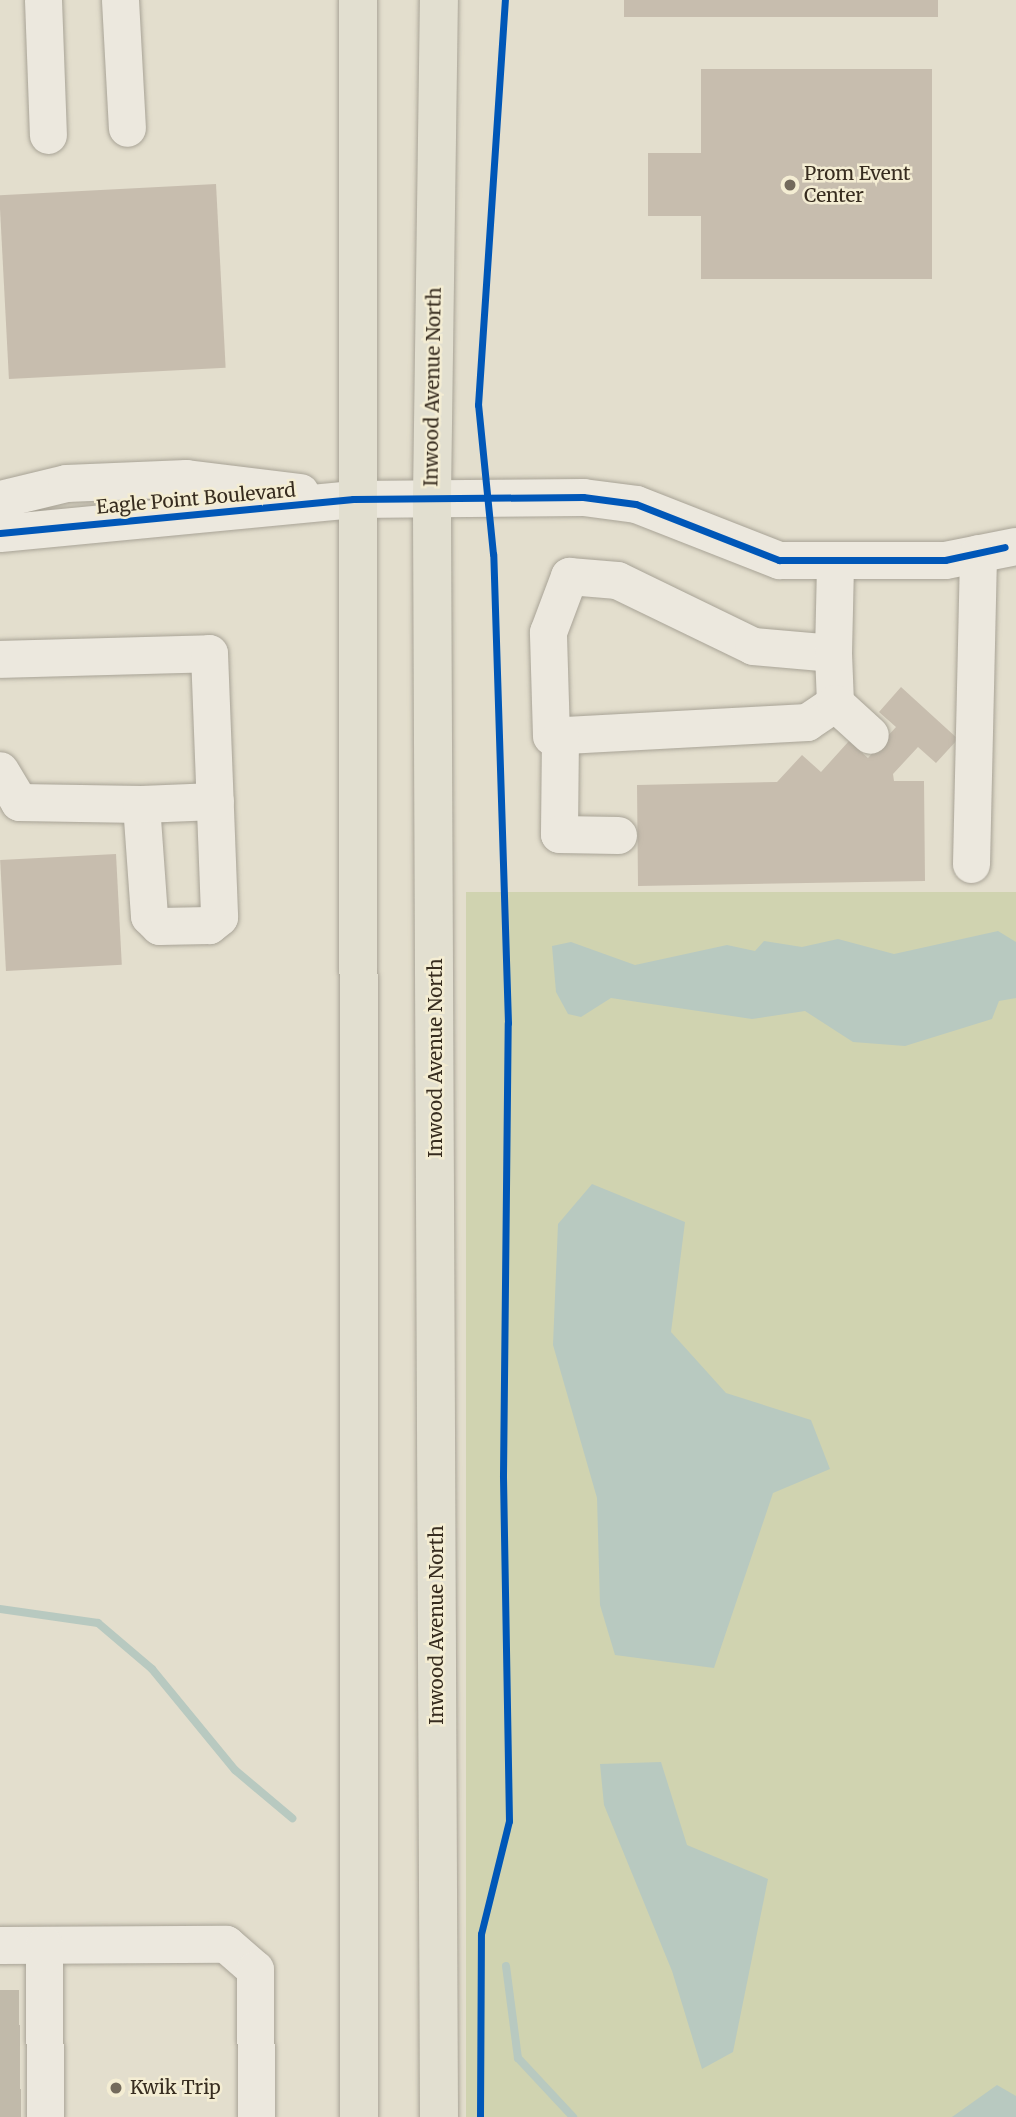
<!DOCTYPE html>
<html>
<head>
<meta charset="utf-8">
<style>
  body { margin:0 }
  #map { position:relative; width:1016px; height:2117px; overflow:hidden; background:#e3decd; font-family:Merriweather,serif }
  div>[style] { position:absolute }
  .green>* { inset:0; background:#d0d3b0; transform-origin:0 0 }
  .water>* { inset:0; background:#b8c9c0 }
  .stream>* { height:8px; margin:-4px; padding:0 4px; transform-origin:4px; border-radius:4px; background:#b8c9c0 }
  .building>* { inset:0; background:#c7bdae; transform-origin:0 0 }
  .minor-tunnel>* { height:37px; margin-top:-18.5px; transform-origin:0; background:repeating-linear-gradient(90deg,#c1baaa 0 37px,transparent 0 55px) }
  .roads { filter:drop-shadow(0 0 2px #a8a396) drop-shadow(0 0 2px #a8a396) }
  .minor>* { height:37px; margin:-18.5px; padding:0 18.5px; transform-origin:18.5px; border-radius:18.5px; background:#ece8de }
  .major>* { height:38px; margin:-19px; padding:0 19px; transform-origin:19px; border-radius:19px; background:#e2dfd0 }
  .cycleway>* { height:7px; margin:-3.5px; padding:0 3.5px; transform-origin:3.5px; border-radius:3.5px; background:#0057b8 }
  .dots>* { width:19px; height:19px; translate:-50% -50%; box-sizing:border-box; border:4px solid #f4edd3; border-radius:50% }
  span { translate:-50% -50%; white-space:nowrap; text-align:center; line-height:1.15; -webkit-text-stroke:5px #f4edd3; paint-order:stroke }
  .poi-label { font-size:19px; color:#372c1f }
  .left { translate:0 -50%; text-align:left }
  .street-label { font-size:19px; color:#372c1f }
</style>
</head>
<body>
<div id="map">
  <div class="green">
    <div style="left:1016px;top:892px;width:1225px;height:550px;rotate:90deg"></div>
  </div>
  <div class="water">
    <div style="clip-path:polygon(998px 931px,1016px 942px,1016px 998px,999px 1001px,992px 1019px,905px 1046px,853px 1042px,805px 1011px,752px 1019px,611px 998px,581px 1017px,568px 1014px,556px 992px,552px 946px,571px 942px,635px 965px,727px 945px,755px 951px,764px 941px,802px 947px,838px 939px,894px 954px)"></div>
    <div style="clip-path:polygon(592px 1184px,685px 1222px,671px 1332px,726px 1393px,811px 1420px,830px 1469px,773px 1493px,714px 1668px,615px 1655px,600px 1605px,597px 1498px,553px 1345px,558px 1224px)"></div>
    <div style="clip-path:polygon(661px 1762px,687px 1845px,768px 1879px,733px 2052px,702px 2069px,672px 1971px,604px 1805px,600px 1764px)"></div>
    <div style="clip-path:polygon(997px 2085px,1016px 2096px,1016px 2117px,952px 2117px)"></div>
  </div>
  <div class="stream">
    <div style="left:0;top:1609px;width:99px;rotate:8.1deg"></div>
    <div style="left:98px;top:1623px;width:71px;rotate:40.4deg"></div>
    <div style="left:152px;top:1669px;width:131px;rotate:50.6deg"></div>
    <div style="left:235px;top:1770px;width:75px;rotate:40.1deg"></div>
    <div style="left:506px;top:1966px;width:93px;rotate:82.6deg"></div>
    <div style="left:518px;top:2058px;width:81px;rotate:47deg"></div>
  </div>
  <div class="building">
    <div style="left:624px;top:0;width:314px;height:17px"></div>
    <div style="clip-path:polygon(701px 69px,932px 69px,932px 279px,701px 279px,701px 216px,648px 216px,648px 153px,701px 153px)"></div>
    <div style="left:216px;top:184px;width:184px;height:217px;rotate:87deg"></div>
    <div style="clip-path:polygon(901px 687px,958px 739px,936px 763px,918px 747px,893px 774px,894px 781px,924px 781px,925px 881px,638px 886px,637px 785px,777px 782px,802px 755px,821px 772px,849px 741px,868px 758px,896px 727px,879px 712px)"></div>
    <div style="left:116px;top:854px;width:111px;height:116px;rotate:87deg"></div>
  </div>
  <div class="minor-tunnel">
    <div style="left:0;top:2008px;width:19px"></div>
    <div style="left:0;top:2043px;width:20px"></div>
    <div style="left:0;top:2076px;width:20px"></div>
    <div style="left:0;top:2107px;width:21px"></div>
  </div>
  <div class="roads">
    <div class="minor">
      <div style="left:43px;top:0;width:135px;rotate:87.9deg"></div>
      <div style="left:120px;top:0;width:128px;rotate:86.9deg"></div>
      <div style="left:0;top:499px;width:68px;rotate:-13.6deg"></div>
      <div style="left:66px;top:483px;width:120px;rotate:-2.4deg"></div>
      <div style="left:186px;top:478px;width:115px;rotate:7deg"></div>
      <div style="left:0;top:533px;width:355px;rotate:-5.5deg"></div>
      <div style="left:353px;top:499px;width:230px;rotate:-0.5deg"></div>
      <div style="left:583px;top:497px;width:53px;rotate:7.5deg"></div>
      <div style="left:636px;top:504px;width:154px;rotate:21.4deg"></div>
      <div style="left:779px;top:560px;width:166px"></div>
      <div style="left:945px;top:560px;width:72px;rotate:-11.2deg"></div>
      <div style="left:569px;top:576px;width:48px;rotate:4.8deg"></div>
      <div style="left:617px;top:580px;width:151px;rotate:25.9deg"></div>
      <div style="left:753px;top:646px;width:80px;rotate:5deg"></div>
      <div style="left:833px;top:653px;width:50px;rotate:87.7deg"></div>
      <div style="left:835px;top:703px;width:34px;rotate:146deg"></div>
      <div style="left:807px;top:722px;width:256px;rotate:176.9deg"></div>
      <div style="left:551px;top:736px;width:104px;rotate:-91.7deg"></div>
      <div style="left:548px;top:632px;width:60px;rotate:-69.4deg"></div>
      <div style="left:833px;top:653px;width:88px;rotate:-88.7deg"></div>
      <div style="left:0;top:659px;width:209px;rotate:-1.6deg"></div>
      <div style="left:209px;top:653px;width:264px;rotate:87.8deg"></div>
      <div style="left:219px;top:917px;width:13px;rotate:141deg"></div>
      <div style="left:209px;top:925px;width:50px;rotate:178.9deg"></div>
      <div style="left:159px;top:926px;width:14px;rotate:-135deg"></div>
      <div style="left:149px;top:916px;width:112px;rotate:-94.1deg"></div>
      <div style="left:141px;top:804px;width:122px;rotate:-179.1deg"></div>
      <div style="left:19px;top:802px;width:37px;rotate:-121deg"></div>
      <div style="left:835px;top:703px;width:47px;rotate:42.4deg"></div>
      <div style="left:560px;top:736px;width:98px;rotate:90.6deg"></div>
      <div style="left:559px;top:834px;width:59px;rotate:1deg"></div>
      <div style="left:141px;top:804px;width:74px;rotate:-2.3deg"></div>
      <div style="left:971px;top:864px;width:311px;rotate:-88.7deg"></div>
      <div style="left:0;top:1945px;width:226px;rotate:-0.3deg"></div>
      <div style="left:226px;top:1944px;width:38px;rotate:41deg"></div>
      <div style="left:255px;top:1969px;width:148px;rotate:89.6deg"></div>
      <div style="left:44px;top:1945px;width:172px;rotate:89.7deg"></div>
    </div>
    <div class="major">
      <div style="left:358px;top:0;width:2117px;rotate:89.97deg"></div>
      <div style="left:439px;top:2117px;width:1621px;rotate:-90.25deg"></div>
      <div style="left:432px;top:496px;width:496px;rotate:-89.2deg"></div>
    </div>
  </div>
  <div class="cycleway">
    <div style="left:0;top:533px;width:355px;rotate:-5.5deg"></div>
    <div style="left:353px;top:499px;width:230px;rotate:-0.5deg"></div>
    <div style="left:583px;top:497px;width:53px;rotate:7.5deg"></div>
    <div style="left:636px;top:504px;width:154px;rotate:21.4deg"></div>
    <div style="left:779px;top:560px;width:166px"></div>
    <div style="left:945px;top:560px;width:61px;rotate:-12.2deg"></div>
    <div style="left:480px;top:2117px;width:183px;rotate:-89.7deg"></div>
    <div style="left:481px;top:1934px;width:116px;rotate:-76.1deg"></div>
    <div style="left:509px;top:1821px;width:346px;rotate:-91deg"></div>
    <div style="left:503px;top:1475px;width:452px;rotate:-89.4deg"></div>
    <div style="left:508px;top:1023px;width:469px;rotate:-91.8deg"></div>
    <div style="left:493px;top:554px;width:150px;rotate:-95.7deg"></div>
    <div style="left:478px;top:405px;width:406px;rotate:-86.2deg"></div>
  </div>
  <div class="dots">
    <div style="left:790px;top:185px;background:#736a5c"></div>
    <div style="left:116px;top:2088px;background:#736a5c"></div>
  </div>
  <div class="poi-label">
    <span class="left" style="left:804px;top:185px">Prom Event<br>Center</span>
    <span class="left" style="left:130px;top:2088px">Kwik Trip</span>
  </div>
  <div class="street-label">
    <span style="left:433px;top:387px;rotate:-89deg">Inwood Avenue North</span>
    <span style="left:196px;top:499px;rotate:-5deg">Eagle Point Boulevard</span>
    <span style="left:436px;top:1058px;rotate:-90deg">Inwood Avenue North</span>
    <span style="left:437px;top:1625px;rotate:-90deg">Inwood Avenue North</span>
  </div>
</div>
</body>
</html>
